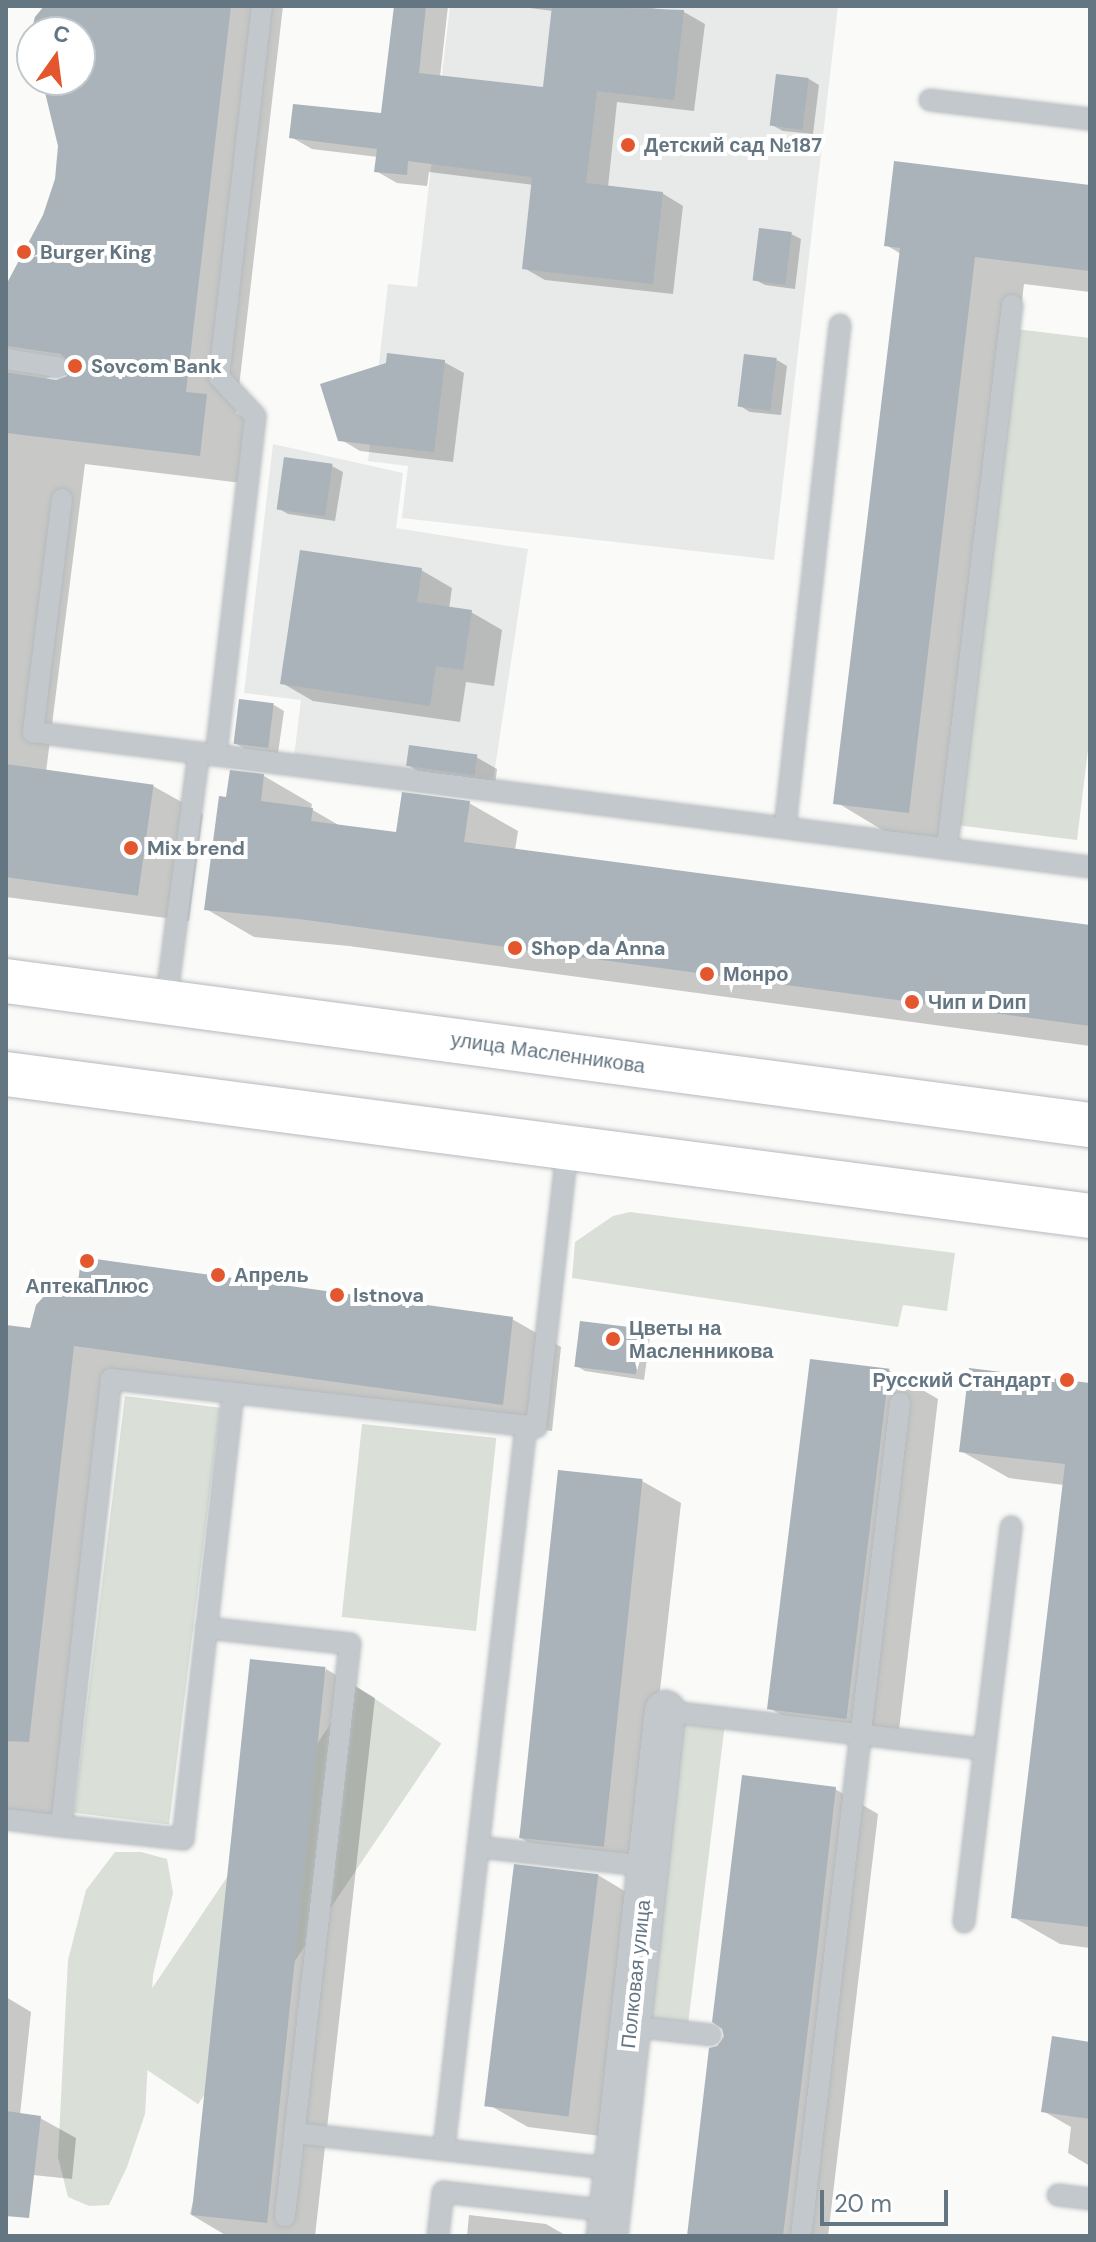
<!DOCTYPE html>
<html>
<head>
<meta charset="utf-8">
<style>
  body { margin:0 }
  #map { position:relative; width:1096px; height:2242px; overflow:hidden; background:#fafaf8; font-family:"DM Sans",sans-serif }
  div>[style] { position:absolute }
  .built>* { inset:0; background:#e8e9e9 }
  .green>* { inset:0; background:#dadfd7; transform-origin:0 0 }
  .shadow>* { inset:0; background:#0003 }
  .building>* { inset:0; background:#aab3b9; transform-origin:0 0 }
  .roads { filter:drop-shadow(0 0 2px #b5babe) drop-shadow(0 0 2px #b5babe) }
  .service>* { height:20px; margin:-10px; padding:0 10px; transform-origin:10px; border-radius:10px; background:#c3c8cc }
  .minor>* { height:40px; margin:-20px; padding:0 20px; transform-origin:20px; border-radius:20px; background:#c3c8cc }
  .primary>* { height:44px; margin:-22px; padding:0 22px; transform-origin:22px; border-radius:22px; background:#fff }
  .dots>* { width:22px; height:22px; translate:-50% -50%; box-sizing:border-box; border:4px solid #fff; border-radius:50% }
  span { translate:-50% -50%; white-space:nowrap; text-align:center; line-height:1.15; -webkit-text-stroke:8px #fff; paint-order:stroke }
  .poi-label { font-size:20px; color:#657683; font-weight:700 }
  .left { translate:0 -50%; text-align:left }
  .right { translate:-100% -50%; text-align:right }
  .street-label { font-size:20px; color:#657683 }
  .frame { position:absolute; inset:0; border:8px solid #657683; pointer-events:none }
  .north { position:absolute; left:16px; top:16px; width:80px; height:80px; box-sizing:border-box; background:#fff; border:2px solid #c1c8cd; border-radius:50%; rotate:14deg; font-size:22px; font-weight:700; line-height:32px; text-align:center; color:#657683 }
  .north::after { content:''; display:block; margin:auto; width:28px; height:36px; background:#e4572e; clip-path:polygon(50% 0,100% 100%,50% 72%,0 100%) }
  .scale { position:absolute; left:820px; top:2190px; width:128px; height:36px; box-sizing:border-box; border:4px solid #657683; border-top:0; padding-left:10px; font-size:24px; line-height:28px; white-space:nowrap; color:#657683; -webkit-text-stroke:6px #fff; paint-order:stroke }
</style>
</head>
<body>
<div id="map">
  <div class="built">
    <div style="clip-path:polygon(450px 6px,838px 6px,774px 560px,402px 518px,408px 466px,368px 461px,388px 284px,417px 287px)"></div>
    <div style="clip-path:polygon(273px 444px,403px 473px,396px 528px,528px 549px,492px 788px,293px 765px,301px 700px,244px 693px)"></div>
  </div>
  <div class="green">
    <div style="clip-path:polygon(1016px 329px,1090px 338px,1090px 733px,1077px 840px,956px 825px)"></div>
    <div style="clip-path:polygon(630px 1212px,955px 1253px,947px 1311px,903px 1305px,898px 1327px,572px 1278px,575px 1242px,613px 1216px)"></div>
    <div style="left:125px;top:1396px;width:96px;height:420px;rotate:7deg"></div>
    <div style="left:362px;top:1424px;width:135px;height:194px;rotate:6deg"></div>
    <div style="left:356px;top:1686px;width:103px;height:435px;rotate:34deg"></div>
    <div style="left:673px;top:1720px;width:52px;height:301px;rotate:7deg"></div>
    <div style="clip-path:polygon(115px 1852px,141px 1852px,167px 1859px,173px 1893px,153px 1975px,145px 2114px,127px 2167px,109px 2205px,89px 2206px,68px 2197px,58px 2157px,68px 1960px,86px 1890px)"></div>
  </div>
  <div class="shadow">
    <div style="clip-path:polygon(evenodd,60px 6px,283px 6px,236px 413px,256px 425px,250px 484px,85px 464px,46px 772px,153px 786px,203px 814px,189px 921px,6px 897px,6px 289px,45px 216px,57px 179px,60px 143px,55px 80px,80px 80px,80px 32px,52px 32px,60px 6px,58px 374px,69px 376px,56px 382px,42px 380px,58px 374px)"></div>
    <div style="clip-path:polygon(396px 6px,448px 6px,440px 77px,544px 89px,553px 11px,514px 6px,635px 6px,684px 12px,705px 24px,694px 111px,617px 102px,608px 187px,662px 193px,683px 206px,673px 294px,545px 280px,524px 268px,534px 185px,429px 172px,427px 186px,397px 183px,376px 171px,378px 157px,312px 149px,291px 137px,383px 115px)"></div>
    <div style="clip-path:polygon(809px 79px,819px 85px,813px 134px,783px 131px,772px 125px)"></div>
    <div style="clip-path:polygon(1090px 187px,1090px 292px,1024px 284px,957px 840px,884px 831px,836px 802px,901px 254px,886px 245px)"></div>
    <div style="clip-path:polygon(791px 234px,801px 239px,795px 289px,765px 285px,754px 279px)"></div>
    <div style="clip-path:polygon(777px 360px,787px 366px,781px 415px,750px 412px,740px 406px)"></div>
    <div style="clip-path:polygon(444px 362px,464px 373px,453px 462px,360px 451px,340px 439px)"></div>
    <div style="clip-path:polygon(332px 466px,343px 472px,335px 521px,288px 514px,278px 508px)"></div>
    <div style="clip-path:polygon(421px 570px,452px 588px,449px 609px,471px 612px,502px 630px,494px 686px,466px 682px,460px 722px,313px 701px,282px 683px)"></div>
    <div style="clip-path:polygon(274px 705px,284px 711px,278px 753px,245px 749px,235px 743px)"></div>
    <div style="clip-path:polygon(476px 757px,497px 769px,495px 786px,429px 778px,408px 765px)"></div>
    <div style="clip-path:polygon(231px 772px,264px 776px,312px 804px,311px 809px,342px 827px,398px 835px,469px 803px,518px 831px,515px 850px,1090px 927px,1090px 1046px,349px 946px,254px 937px,206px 909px)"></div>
    <div style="clip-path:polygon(512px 1319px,561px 1347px,552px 1431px,122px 1372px,75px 1790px,67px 1831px,6px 1825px,6px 1327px,32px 1330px)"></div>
    <div style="clip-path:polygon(640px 1331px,650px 1337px,644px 1380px,585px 1371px,575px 1365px)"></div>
    <div style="clip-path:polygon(888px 1370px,938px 1399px,897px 1747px,820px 1738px,771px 1709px)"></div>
    <div style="clip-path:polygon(1090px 1384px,1090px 1948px,1060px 1944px,1013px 1917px,1064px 1485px,1009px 1478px,961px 1451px)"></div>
    <div style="clip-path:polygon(642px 1481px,681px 1503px,640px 1869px,558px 1860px,519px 1837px)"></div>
    <div style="clip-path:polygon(326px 1669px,375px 1698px,315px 2236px,227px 2236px,190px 2214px)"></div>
    <div style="clip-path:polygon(835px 1789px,878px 1814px,828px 2236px,689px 2236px,718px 2048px)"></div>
    <div style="clip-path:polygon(598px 1875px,636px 1898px,609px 2137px,528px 2127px,489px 2105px)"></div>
    <div style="clip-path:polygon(6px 1997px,31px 2012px,20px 2115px,40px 2118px,76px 2138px,72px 2179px,13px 2173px,6px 2236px)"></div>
    <div style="clip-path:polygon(1090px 2044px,1090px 2166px,1068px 2153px,1071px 2127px,1043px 2111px)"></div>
    <div style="clip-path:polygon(469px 2215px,546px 2224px,567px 2236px,467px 2236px)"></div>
  </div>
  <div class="building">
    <div style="clip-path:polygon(44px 6px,231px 6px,186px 392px,207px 394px,200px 456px,6px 433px,6px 372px,56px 380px,67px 376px,70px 368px,69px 362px,60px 354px,6px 346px,6px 285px,43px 215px,55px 179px,58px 146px,42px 80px,80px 80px,80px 32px,32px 32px,32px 35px,31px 32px,35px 17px)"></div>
    <div style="clip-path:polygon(394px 6px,426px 6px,419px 73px,543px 87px,552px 6px,684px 10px,674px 100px,597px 91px,586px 183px,663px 192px,653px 284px,522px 269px,532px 177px,408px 161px,407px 175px,374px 172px,377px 149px,289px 138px,293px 104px,381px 113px)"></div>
    <div style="left:776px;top:74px;width:33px;height:52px;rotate:7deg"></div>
    <div style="clip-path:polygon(894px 161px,1090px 185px,1090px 271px,975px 257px,909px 813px,833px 804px,900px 248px,884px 246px)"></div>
    <div style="left:759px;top:228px;width:33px;height:53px;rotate:7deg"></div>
    <div style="clip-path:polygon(387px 353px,445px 360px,434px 452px,338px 441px,320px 384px,386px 363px)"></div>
    <div style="left:744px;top:354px;width:33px;height:53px;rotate:7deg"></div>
    <div style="left:284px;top:457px;width:49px;height:53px;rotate:8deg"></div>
    <div style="clip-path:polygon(300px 550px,422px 568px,417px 602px,472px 610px,463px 670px,436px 666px,430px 706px,280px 684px)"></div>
    <div style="left:239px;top:699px;width:35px;height:45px;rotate:7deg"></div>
    <div style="left:409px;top:745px;width:69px;height:21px;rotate:8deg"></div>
    <div style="left:6px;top:764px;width:149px;height:112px;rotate:8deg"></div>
    <div style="clip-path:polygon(230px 770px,264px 774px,261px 801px,313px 808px,311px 821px,396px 832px,402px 792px,470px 801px,464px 842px,1090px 925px,1090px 1026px,299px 919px,204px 910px,219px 796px,226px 797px)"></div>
    <div style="clip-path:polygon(81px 1257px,513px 1317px,503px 1405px,74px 1346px,29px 1742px,6px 1741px,6px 1325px,30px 1328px,36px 1305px,45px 1295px,78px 1284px)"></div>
    <div style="left:580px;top:1321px;width:62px;height:46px;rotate:7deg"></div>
    <div style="left:810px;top:1359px;width:80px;height:353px;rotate:7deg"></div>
    <div style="clip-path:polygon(969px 1368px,1090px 1383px,1090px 1927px,1011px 1918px,1065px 1464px,959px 1452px)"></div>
    <div style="left:558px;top:1470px;width:85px;height:370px;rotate:6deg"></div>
    <div style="left:250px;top:1659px;width:76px;height:559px;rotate:6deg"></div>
    <div style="clip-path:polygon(742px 1775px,836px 1787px,816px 1962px,783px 2236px,687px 2236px,709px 2048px,717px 2046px,724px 2037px,722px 2029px,712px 2022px)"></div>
    <div style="left:514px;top:1864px;width:85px;height:244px;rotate:7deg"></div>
    <div style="clip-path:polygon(1052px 2036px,1090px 2042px,1090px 2119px,1041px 2112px)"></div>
    <div style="clip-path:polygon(6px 2111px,41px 2116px,29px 2218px,6px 2216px)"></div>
  </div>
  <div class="roads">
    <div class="service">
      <div style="left:930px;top:100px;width:161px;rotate:6.8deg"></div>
      <div style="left:6px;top:359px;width:52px;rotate:8.9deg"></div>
      <div style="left:62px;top:499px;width:235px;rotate:97.1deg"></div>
      <div style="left:33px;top:732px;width:167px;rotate:7.2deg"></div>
      <div style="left:216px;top:755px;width:341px;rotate:-83.4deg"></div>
      <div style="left:255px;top:416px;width:53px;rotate:-132.7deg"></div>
      <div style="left:219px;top:377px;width:373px;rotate:-83.4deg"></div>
      <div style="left:785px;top:828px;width:506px;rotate:-83.76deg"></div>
      <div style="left:947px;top:848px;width:547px;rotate:-83.17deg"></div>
      <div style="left:166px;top:1002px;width:251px;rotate:-82.5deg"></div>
      <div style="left:199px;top:753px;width:898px;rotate:7.29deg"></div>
      <div style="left:206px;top:1628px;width:145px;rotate:6.3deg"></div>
      <div style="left:350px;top:1644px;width:576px;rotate:96.48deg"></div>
      <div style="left:665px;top:1711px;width:322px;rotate:6.8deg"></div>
      <div style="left:6px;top:1819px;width:55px;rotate:7.3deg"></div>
      <div style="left:61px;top:1826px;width:450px;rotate:-83.6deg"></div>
      <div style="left:111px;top:1379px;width:428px;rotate:6.4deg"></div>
      <div style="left:536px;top:1427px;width:280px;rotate:-83.6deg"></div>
      <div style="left:61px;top:1826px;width:123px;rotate:6.1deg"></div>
      <div style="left:183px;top:1839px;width:449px;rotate:-83.6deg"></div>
      <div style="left:478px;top:1847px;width:171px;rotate:6.4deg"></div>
      <div style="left:964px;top:1922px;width:398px;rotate:-83.2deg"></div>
      <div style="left:630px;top:2026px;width:81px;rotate:6.3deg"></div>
      <div style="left:295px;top:2133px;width:322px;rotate:6.4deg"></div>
      <div style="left:444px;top:2149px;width:728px;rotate:-83.53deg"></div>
      <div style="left:1058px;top:2195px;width:32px;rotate:7deg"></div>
      <div style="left:438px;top:2236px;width:44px;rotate:-83.5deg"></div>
      <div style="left:443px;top:2192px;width:168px;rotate:6.5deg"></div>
      <div style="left:801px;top:2236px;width:839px;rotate:-83.22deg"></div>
    </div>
    <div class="minor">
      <div style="left:607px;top:2236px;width:528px;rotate:-83.7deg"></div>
    </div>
    <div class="primary">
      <div style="left:6px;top:981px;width:1094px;rotate:7.57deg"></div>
      <div style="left:6px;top:1074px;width:1093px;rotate:7.46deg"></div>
    </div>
  </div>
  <div class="dots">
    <div style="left:628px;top:145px;background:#e4572e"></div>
    <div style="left:24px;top:252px;background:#e4572e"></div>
    <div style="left:75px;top:366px;background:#e4572e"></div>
    <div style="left:131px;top:848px;background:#e4572e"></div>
    <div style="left:515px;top:948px;background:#e4572e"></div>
    <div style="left:707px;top:974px;background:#e4572e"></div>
    <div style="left:912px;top:1002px;background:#e4572e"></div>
    <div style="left:87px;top:1261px;background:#e4572e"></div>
    <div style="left:218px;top:1275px;background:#e4572e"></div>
    <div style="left:337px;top:1295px;background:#e4572e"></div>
    <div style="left:613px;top:1339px;background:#e4572e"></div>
    <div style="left:1067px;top:1380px;background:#e4572e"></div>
  </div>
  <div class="poi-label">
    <span class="left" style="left:644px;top:145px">Детский сад №187</span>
    <span class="left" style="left:40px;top:252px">Burger King</span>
    <span class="left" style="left:91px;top:366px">Sovcom Bank</span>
    <span class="left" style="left:147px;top:848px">Mix brend</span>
    <span class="left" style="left:531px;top:948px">Shop da Anna</span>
    <span class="left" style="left:723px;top:974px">Монро</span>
    <span class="left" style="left:928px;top:1002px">Чип и Dип</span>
    <span class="left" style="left:234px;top:1275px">Апрель</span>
    <span style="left:87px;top:1286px">АптекаПлюс</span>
    <span class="left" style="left:353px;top:1295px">Istnova</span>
    <span class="left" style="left:629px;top:1340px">Цветы на<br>Масленникова</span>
    <span class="right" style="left:1051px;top:1380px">Русский Стандарт</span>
  </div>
  <div class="street-label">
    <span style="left:548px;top:1053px;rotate:8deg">улица Масленникова</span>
    <span style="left:636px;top:1974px;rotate:-84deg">Полковая улица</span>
  </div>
  <div class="frame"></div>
  <div class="north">С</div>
  <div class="scale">20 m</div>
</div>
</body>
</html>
